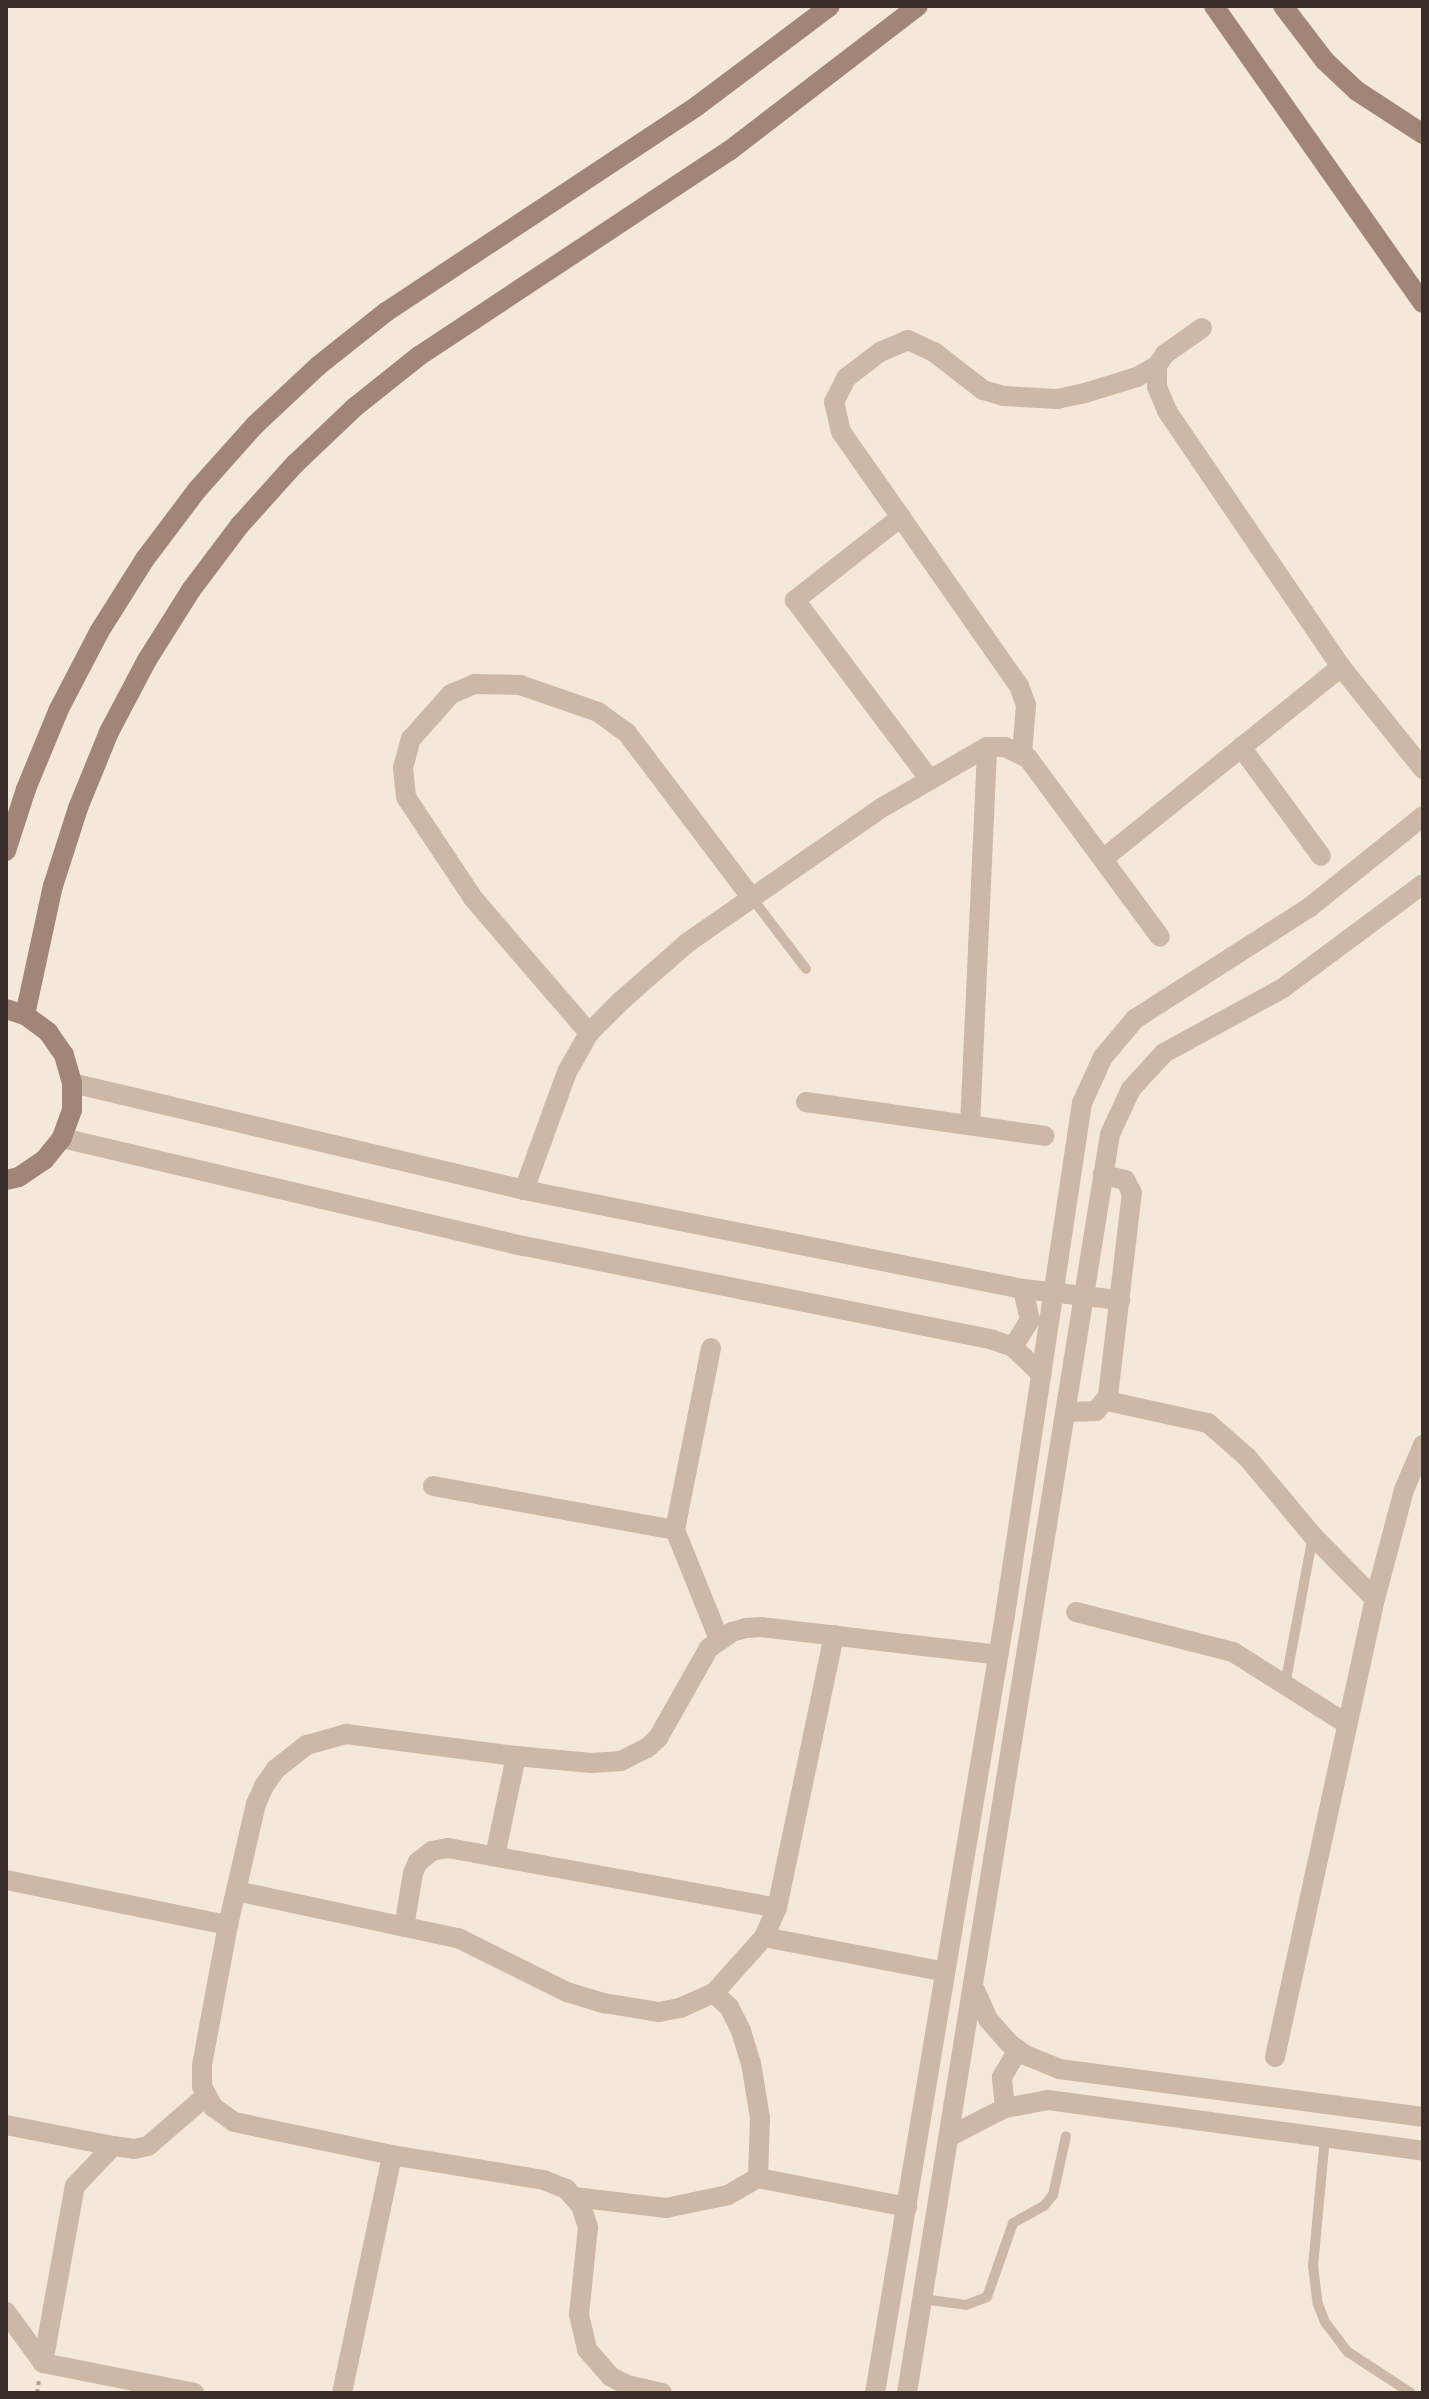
<!DOCTYPE html>
<html>
<head>
<meta charset="utf-8">
<style>
  body { margin:0 }
  #map { position:relative; width:1429px; height:2399px; overflow:hidden; background:#f4e8db; font-family:"PT Sans Narrow",sans-serif }
  div>[style] { position:absolute }
  .path>* { height:4px; margin-top:-2px; transform-origin:0; background:repeating-linear-gradient(90deg,#b9a190 0 4px,transparent 0 8px) }
  .lane>* { height:10px; margin:-5px; padding:0 5px; transform-origin:5px; border-radius:5px; background:#cdb7a6 }
  .street>* { height:20px; margin:-10px; padding:0 10px; transform-origin:10px; border-radius:10px; background:#cdb7a6 }
  .secondary>* { height:20px; margin:-10px; padding:0 10px; transform-origin:10px; border-radius:10px; background:#a18677 }
  span { translate:-50% -50%; white-space:nowrap; text-align:center; line-height:1.15; -webkit-text-stroke:8px #fbf2e8; paint-order:stroke }
  .frame { position:absolute; inset:0; border:8px solid #382d28; pointer-events:none }
</style>
</head>
<body>
<div id="map">
  <div class="path">
    <div style="left:37px;top:2393px;width:12px;rotate:-81deg"></div>
  </div>
  <div class="lane">
    <div style="left:752px;top:898px;width:89px;rotate:52.7deg"></div>
    <div style="left:1285px;top:1685px;width:152px;rotate:-79.4deg"></div>
    <div style="left:1325px;top:2137px;width:130px;rotate:95.3deg"></div>
    <div style="left:1313px;top:2266px;width:38px;rotate:83deg"></div>
    <div style="left:1318px;top:2304px;width:19px;rotate:69deg"></div>
    <div style="left:1325px;top:2322px;width:38px;rotate:53deg"></div>
    <div style="left:1348px;top:2352px;width:75px;rotate:33.1deg"></div>
    <div style="left:923px;top:2299px;width:43px;rotate:7.9deg"></div>
    <div style="left:966px;top:2305px;width:22px;rotate:-21deg"></div>
    <div style="left:987px;top:2297px;width:78px;rotate:-70.6deg"></div>
    <div style="left:1013px;top:2223px;width:35px;rotate:-29deg"></div>
    <div style="left:1044px;top:2206px;width:14px;rotate:-51deg"></div>
    <div style="left:1053px;top:2195px;width:60px;rotate:-77.6deg"></div>
  </div>
  <div class="street">
    <div style="left:1202px;top:328px;width:45px;rotate:144.9deg"></div>
    <div style="left:1165px;top:354px;width:14px;rotate:124deg"></div>
    <div style="left:1157px;top:366px;width:21px;rotate:90deg"></div>
    <div style="left:1157px;top:387px;width:26px;rotate:67deg"></div>
    <div style="left:1167px;top:411px;width:310px;rotate:55.8deg"></div>
    <div style="left:1341px;top:667px;width:131px;rotate:51.2deg"></div>
    <div style="left:901px;top:517px;width:135px;rotate:141.9deg"></div>
    <div style="left:795px;top:600px;width:225px;rotate:53.1deg"></div>
    <div style="left:1241px;top:747px;width:135px;rotate:53.7deg"></div>
    <div style="left:1022px;top:754px;width:49px;rotate:-85.3deg"></div>
    <div style="left:1026px;top:705px;width:20px;rotate:-110deg"></div>
    <div style="left:1019px;top:686px;width:310px;rotate:-125deg"></div>
    <div style="left:841px;top:432px;width:31px;rotate:-103deg"></div>
    <div style="left:834px;top:402px;width:27px;rotate:-63deg"></div>
    <div style="left:846px;top:378px;width:43px;rotate:-37.4deg"></div>
    <div style="left:880px;top:352px;width:30px;rotate:-23deg"></div>
    <div style="left:908px;top:340px;width:29px;rotate:25deg"></div>
    <div style="left:934px;top:352px;width:62px;rotate:37.8deg"></div>
    <div style="left:983px;top:390px;width:22px;rotate:16deg"></div>
    <div style="left:1004px;top:396px;width:53px;rotate:3.2deg"></div>
    <div style="left:1057px;top:399px;width:29px;rotate:-12deg"></div>
    <div style="left:1085px;top:393px;width:54px;rotate:-17.1deg"></div>
    <div style="left:1137px;top:377px;width:23px;rotate:-29deg"></div>
    <div style="left:1103px;top:859px;width:306px;rotate:-38.9deg"></div>
    <div style="left:589px;top:1033px;width:178px;rotate:-130.7deg"></div>
    <div style="left:473px;top:898px;width:121px;rotate:-123.6deg"></div>
    <div style="left:406px;top:797px;width:29px;rotate:-96deg"></div>
    <div style="left:403px;top:768px;width:30px;rotate:-75deg"></div>
    <div style="left:411px;top:739px;width:60px;rotate:-48.4deg"></div>
    <div style="left:451px;top:694px;width:26px;rotate:-23deg"></div>
    <div style="left:475px;top:684px;width:45px;rotate:1.3deg"></div>
    <div style="left:520px;top:685px;width:83px;rotate:19.1deg"></div>
    <div style="left:598px;top:712px;width:36px;rotate:36deg"></div>
    <div style="left:627px;top:733px;width:207px;rotate:52.9deg"></div>
    <div style="left:72px;top:1083px;width:464px;rotate:13.3deg"></div>
    <div style="left:524px;top:1190px;width:509px;rotate:11.22deg"></div>
    <div style="left:1023px;top:1289px;width:98px;rotate:6.5deg"></div>
    <div style="left:806px;top:1102px;width:241px;rotate:8.1deg"></div>
    <div style="left:970px;top:1125px;width:378px;rotate:-87.4deg"></div>
    <div style="left:62px;top:1138px;width:474px;rotate:13.2deg"></div>
    <div style="left:524px;top:1246px;width:478px;rotate:11.3deg"></div>
    <div style="left:993px;top:1340px;width:21px;rotate:19deg"></div>
    <div style="left:1013px;top:1347px;width:40px;rotate:44deg"></div>
    <div style="left:524px;top:1190px;width:126px;rotate:-70deg"></div>
    <div style="left:567px;top:1072px;width:45px;rotate:-60.6deg"></div>
    <div style="left:589px;top:1033px;width:45px;rotate:-45deg"></div>
    <div style="left:621px;top:1001px;width:88px;rotate:-41.3deg"></div>
    <div style="left:687px;top:943px;width:239px;rotate:-34.8deg"></div>
    <div style="left:883px;top:807px;width:120px;rotate:-30deg"></div>
    <div style="left:987px;top:747px;width:18px"></div>
    <div style="left:1005px;top:747px;width:25px;rotate:26deg"></div>
    <div style="left:1028px;top:758px;width:222px;rotate:53.6deg"></div>
    <div style="left:1013px;top:1347px;width:32px;rotate:-58deg"></div>
    <div style="left:1030px;top:1320px;width:32px;rotate:-103deg"></div>
    <div style="left:711px;top:1348px;width:186px;rotate:101.2deg"></div>
    <div style="left:675px;top:1530px;width:118px;rotate:68deg"></div>
    <div style="left:1107px;top:1401px;width:103px;rotate:12.3deg"></div>
    <div style="left:1208px;top:1423px;width:52px;rotate:41.1deg"></div>
    <div style="left:1247px;top:1457px;width:103px;rotate:50.1deg"></div>
    <div style="left:1313px;top:1536px;width:88px;rotate:45.5deg"></div>
    <div style="left:1068px;top:1412px;width:28px;rotate:-2deg"></div>
    <div style="left:1096px;top:1411px;width:19px;rotate:-51deg"></div>
    <div style="left:1108px;top:1396px;width:204px;rotate:-83.3deg"></div>
    <div style="left:1132px;top:1193px;width:15px;rotate:-118deg"></div>
    <div style="left:1125px;top:1180px;width:23px;rotate:-167deg"></div>
    <div style="left:433px;top:1486px;width:246px;rotate:10.3deg"></div>
    <div style="left:1076px;top:1612px;width:162px;rotate:14.3deg"></div>
    <div style="left:1233px;top:1652px;width:135px;rotate:32.3deg"></div>
    <div style="left:495px;top:1856px;width:102px;rotate:-78.1deg"></div>
    <div style="left:6px;top:1880px;width:227px;rotate:11.5deg"></div>
    <div style="left:236px;top:1891px;width:227px;rotate:12deg"></div>
    <div style="left:458px;top:1938px;width:122px;rotate:26.4deg"></div>
    <div style="left:567px;top:1992px;width:39px;rotate:17deg"></div>
    <div style="left:604px;top:2003px;width:56px;rotate:9.3deg"></div>
    <div style="left:659px;top:2012px;width:21px;rotate:-11deg"></div>
    <div style="left:680px;top:2008px;width:37px;rotate:-24deg"></div>
    <div style="left:714px;top:1993px;width:75px;rotate:-48.2deg"></div>
    <div style="left:764px;top:1937px;width:32px;rotate:-66deg"></div>
    <div style="left:777px;top:1908px;width:279px;rotate:-78.2deg"></div>
    <div style="left:404px;top:1927px;width:55px;rotate:-80.5deg"></div>
    <div style="left:413px;top:1873px;width:12px;rotate:-66deg"></div>
    <div style="left:418px;top:1862px;width:18px;rotate:-38deg"></div>
    <div style="left:432px;top:1851px;width:16px;rotate:-11deg"></div>
    <div style="left:448px;top:1848px;width:334px;rotate:10.3deg"></div>
    <div style="left:764px;top:1937px;width:184px;rotate:10.9deg"></div>
    <div style="left:975px;top:1990px;width:32px;rotate:66deg"></div>
    <div style="left:988px;top:2019px;width:33px;rotate:49deg"></div>
    <div style="left:1010px;top:2044px;width:19px;rotate:36deg"></div>
    <div style="left:1025px;top:2055px;width:37px;rotate:22deg"></div>
    <div style="left:1059px;top:2069px;width:367px;rotate:7.5deg"></div>
    <div style="left:714px;top:1993px;width:21px;rotate:43deg"></div>
    <div style="left:729px;top:2007px;width:27px;rotate:63deg"></div>
    <div style="left:741px;top:2031px;width:34px;rotate:73deg"></div>
    <div style="left:751px;top:2063px;width:56px;rotate:80.7deg"></div>
    <div style="left:760px;top:2118px;width:60px;rotate:91.9deg"></div>
    <div style="left:1275px;top:2057px;width:469px;rotate:-77.7deg"></div>
    <div style="left:1375px;top:1599px;width:113px;rotate:-75.1deg"></div>
    <div style="left:1404px;top:1490px;width:49px;rotate:-67.1deg"></div>
    <div style="left:1005px;top:2108px;width:31px;rotate:-96deg"></div>
    <div style="left:1002px;top:2077px;width:31px;rotate:-59deg"></div>
    <div style="left:6px;top:2125px;width:109px;rotate:11.1deg"></div>
    <div style="left:950px;top:2136px;width:62px;rotate:-27deg"></div>
    <div style="left:1005px;top:2108px;width:44px;rotate:-10.5deg"></div>
    <div style="left:1048px;top:2100px;width:378px;rotate:7.7deg"></div>
    <div style="left:574px;top:2197px;width:93px;rotate:6.8deg"></div>
    <div style="left:666px;top:2208px;width:63px;rotate:-11.8deg"></div>
    <div style="left:728px;top:2195px;width:34px;rotate:-30deg"></div>
    <div style="left:758px;top:2178px;width:152px;rotate:11deg"></div>
    <div style="left:6px;top:2312px;width:63px;rotate:54deg"></div>
    <div style="left:43px;top:2363px;width:154px;rotate:11.2deg"></div>
    <div style="left:43px;top:2363px;width:180px;rotate:-79.8deg"></div>
    <div style="left:75px;top:2186px;width:55px;rotate:-46.5deg"></div>
    <div style="left:113px;top:2146px;width:21px;rotate:8deg"></div>
    <div style="left:134px;top:2149px;width:14px;rotate:-12deg"></div>
    <div style="left:148px;top:2146px;width:77px;rotate:-40.8deg"></div>
    <div style="left:342px;top:2393px;width:243px;rotate:-78.1deg"></div>
    <div style="left:662px;top:2393px;width:36px;rotate:-167deg"></div>
    <div style="left:627px;top:2385px;width:18px;rotate:-153deg"></div>
    <div style="left:611px;top:2377px;width:37px;rotate:-131deg"></div>
    <div style="left:587px;top:2349px;width:35px;rotate:-103deg"></div>
    <div style="left:579px;top:2315px;width:88px;rotate:-84.2deg"></div>
    <div style="left:588px;top:2227px;width:22px;rotate:-108deg"></div>
    <div style="left:581px;top:2206px;width:23px;rotate:-131deg"></div>
    <div style="left:566px;top:2189px;width:24px;rotate:-158deg"></div>
    <div style="left:544px;top:2180px;width:154px;rotate:-170.7deg"></div>
    <div style="left:392px;top:2155px;width:161px;rotate:-168.2deg"></div>
    <div style="left:234px;top:2122px;width:26px;rotate:-144deg"></div>
    <div style="left:213px;top:2107px;width:24px;rotate:-118deg"></div>
    <div style="left:202px;top:2086px;width:21px;rotate:-90deg"></div>
    <div style="left:202px;top:2065px;width:142px;rotate:-79.5deg"></div>
    <div style="left:228px;top:1925px;width:124px;rotate:-77deg"></div>
    <div style="left:256px;top:1804px;width:20px;rotate:-66deg"></div>
    <div style="left:264px;top:1786px;width:21px;rotate:-55deg"></div>
    <div style="left:276px;top:1769px;width:39px;rotate:-38deg"></div>
    <div style="left:307px;top:1745px;width:41px;rotate:-15.8deg"></div>
    <div style="left:346px;top:1734px;width:171px;rotate:7.4deg"></div>
    <div style="left:516px;top:1756px;width:75px;rotate:5.3deg"></div>
    <div style="left:591px;top:1763px;width:30px;rotate:-4deg"></div>
    <div style="left:621px;top:1761px;width:29px;rotate:-27deg"></div>
    <div style="left:647px;top:1748px;width:15px;rotate:-42deg"></div>
    <div style="left:658px;top:1738px;width:103px;rotate:-60.5deg"></div>
    <div style="left:709px;top:1648px;width:28px;rotate:-35deg"></div>
    <div style="left:732px;top:1632px;width:15px;rotate:-16deg"></div>
    <div style="left:746px;top:1628px;width:15px;rotate:-4deg"></div>
    <div style="left:761px;top:1627px;width:239px;rotate:6.7deg"></div>
    <div style="left:875px;top:2393px;width:789px;rotate:-80.51deg"></div>
    <div style="left:1005px;top:1615px;width:518px;rotate:-81.45deg"></div>
    <div style="left:1082px;top:1103px;width:51px;rotate:-65.5deg"></div>
    <div style="left:1103px;top:1057px;width:50px;rotate:-49.9deg"></div>
    <div style="left:1135px;top:1019px;width:208px;rotate:-32.6deg"></div>
    <div style="left:1310px;top:907px;width:145px;rotate:-38.8deg"></div>
    <div style="left:907px;top:2393px;width:1275px;rotate:-80.84deg"></div>
    <div style="left:1110px;top:1134px;width:50px;rotate:-65deg"></div>
    <div style="left:1131px;top:1089px;width:49px;rotate:-47.5deg"></div>
    <div style="left:1164px;top:1053px;width:136px;rotate:-28.6deg"></div>
    <div style="left:1283px;top:988px;width:174px;rotate:-36.6deg"></div>
  </div>
  <div class="secondary">
    <div style="left:1214px;top:6px;width:363px;rotate:54.9deg"></div>
    <div style="left:1283px;top:6px;width:69px;rotate:52.6deg"></div>
    <div style="left:1325px;top:61px;width:44px;rotate:43.2deg"></div>
    <div style="left:1357px;top:91px;width:79px;rotate:33.1deg"></div>
    <div style="left:6px;top:851px;width:65px;rotate:-72.1deg"></div>
    <div style="left:26px;top:789px;width:87px;rotate:-67.6deg"></div>
    <div style="left:59px;top:709px;width:87px;rotate:-62.5deg"></div>
    <div style="left:99px;top:632px;width:86px;rotate:-57.8deg"></div>
    <div style="left:145px;top:559px;width:86px;rotate:-53deg"></div>
    <div style="left:197px;top:490px;width:87px;rotate:-48.3deg"></div>
    <div style="left:255px;top:425px;width:86px;rotate:-43.1deg"></div>
    <div style="left:318px;top:366px;width:87px;rotate:-38.5deg"></div>
    <div style="left:386px;top:312px;width:373px;rotate:-33.5deg"></div>
    <div style="left:697px;top:106px;width:166px;rotate:-36.9deg"></div>
    <div style="left:6px;top:1009px;width:20px;rotate:18deg"></div>
    <div style="left:25px;top:1015px;width:29px;rotate:36deg"></div>
    <div style="left:48px;top:1032px;width:28px;rotate:55deg"></div>
    <div style="left:64px;top:1055px;width:29px;rotate:74deg"></div>
    <div style="left:72px;top:1083px;width:27px;rotate:90deg"></div>
    <div style="left:72px;top:1110px;width:30px;rotate:110deg"></div>
    <div style="left:62px;top:1138px;width:28px;rotate:129deg"></div>
    <div style="left:44px;top:1160px;width:30px;rotate:146deg"></div>
    <div style="left:19px;top:1177px;width:13px;rotate:167deg"></div>
    <div style="left:25px;top:1015px;width:132px;rotate:-77.8deg"></div>
    <div style="left:53px;top:886px;width:82px;rotate:-72.2deg"></div>
    <div style="left:78px;top:808px;width:82px;rotate:-67.8deg"></div>
    <div style="left:109px;top:732px;width:81px;rotate:-62.2deg"></div>
    <div style="left:147px;top:660px;width:83px;rotate:-57.8deg"></div>
    <div style="left:191px;top:590px;width:81px;rotate:-53deg"></div>
    <div style="left:240px;top:525px;width:82px;rotate:-48deg"></div>
    <div style="left:295px;top:464px;width:83px;rotate:-43.5deg"></div>
    <div style="left:355px;top:407px;width:82px;rotate:-38.6deg"></div>
    <div style="left:419px;top:356px;width:372px;rotate:-33.5deg"></div>
    <div style="left:729px;top:151px;width:238px;rotate:-37.5deg"></div>
  </div>
  <div class="frame"></div>
</div>
</body>
</html>
